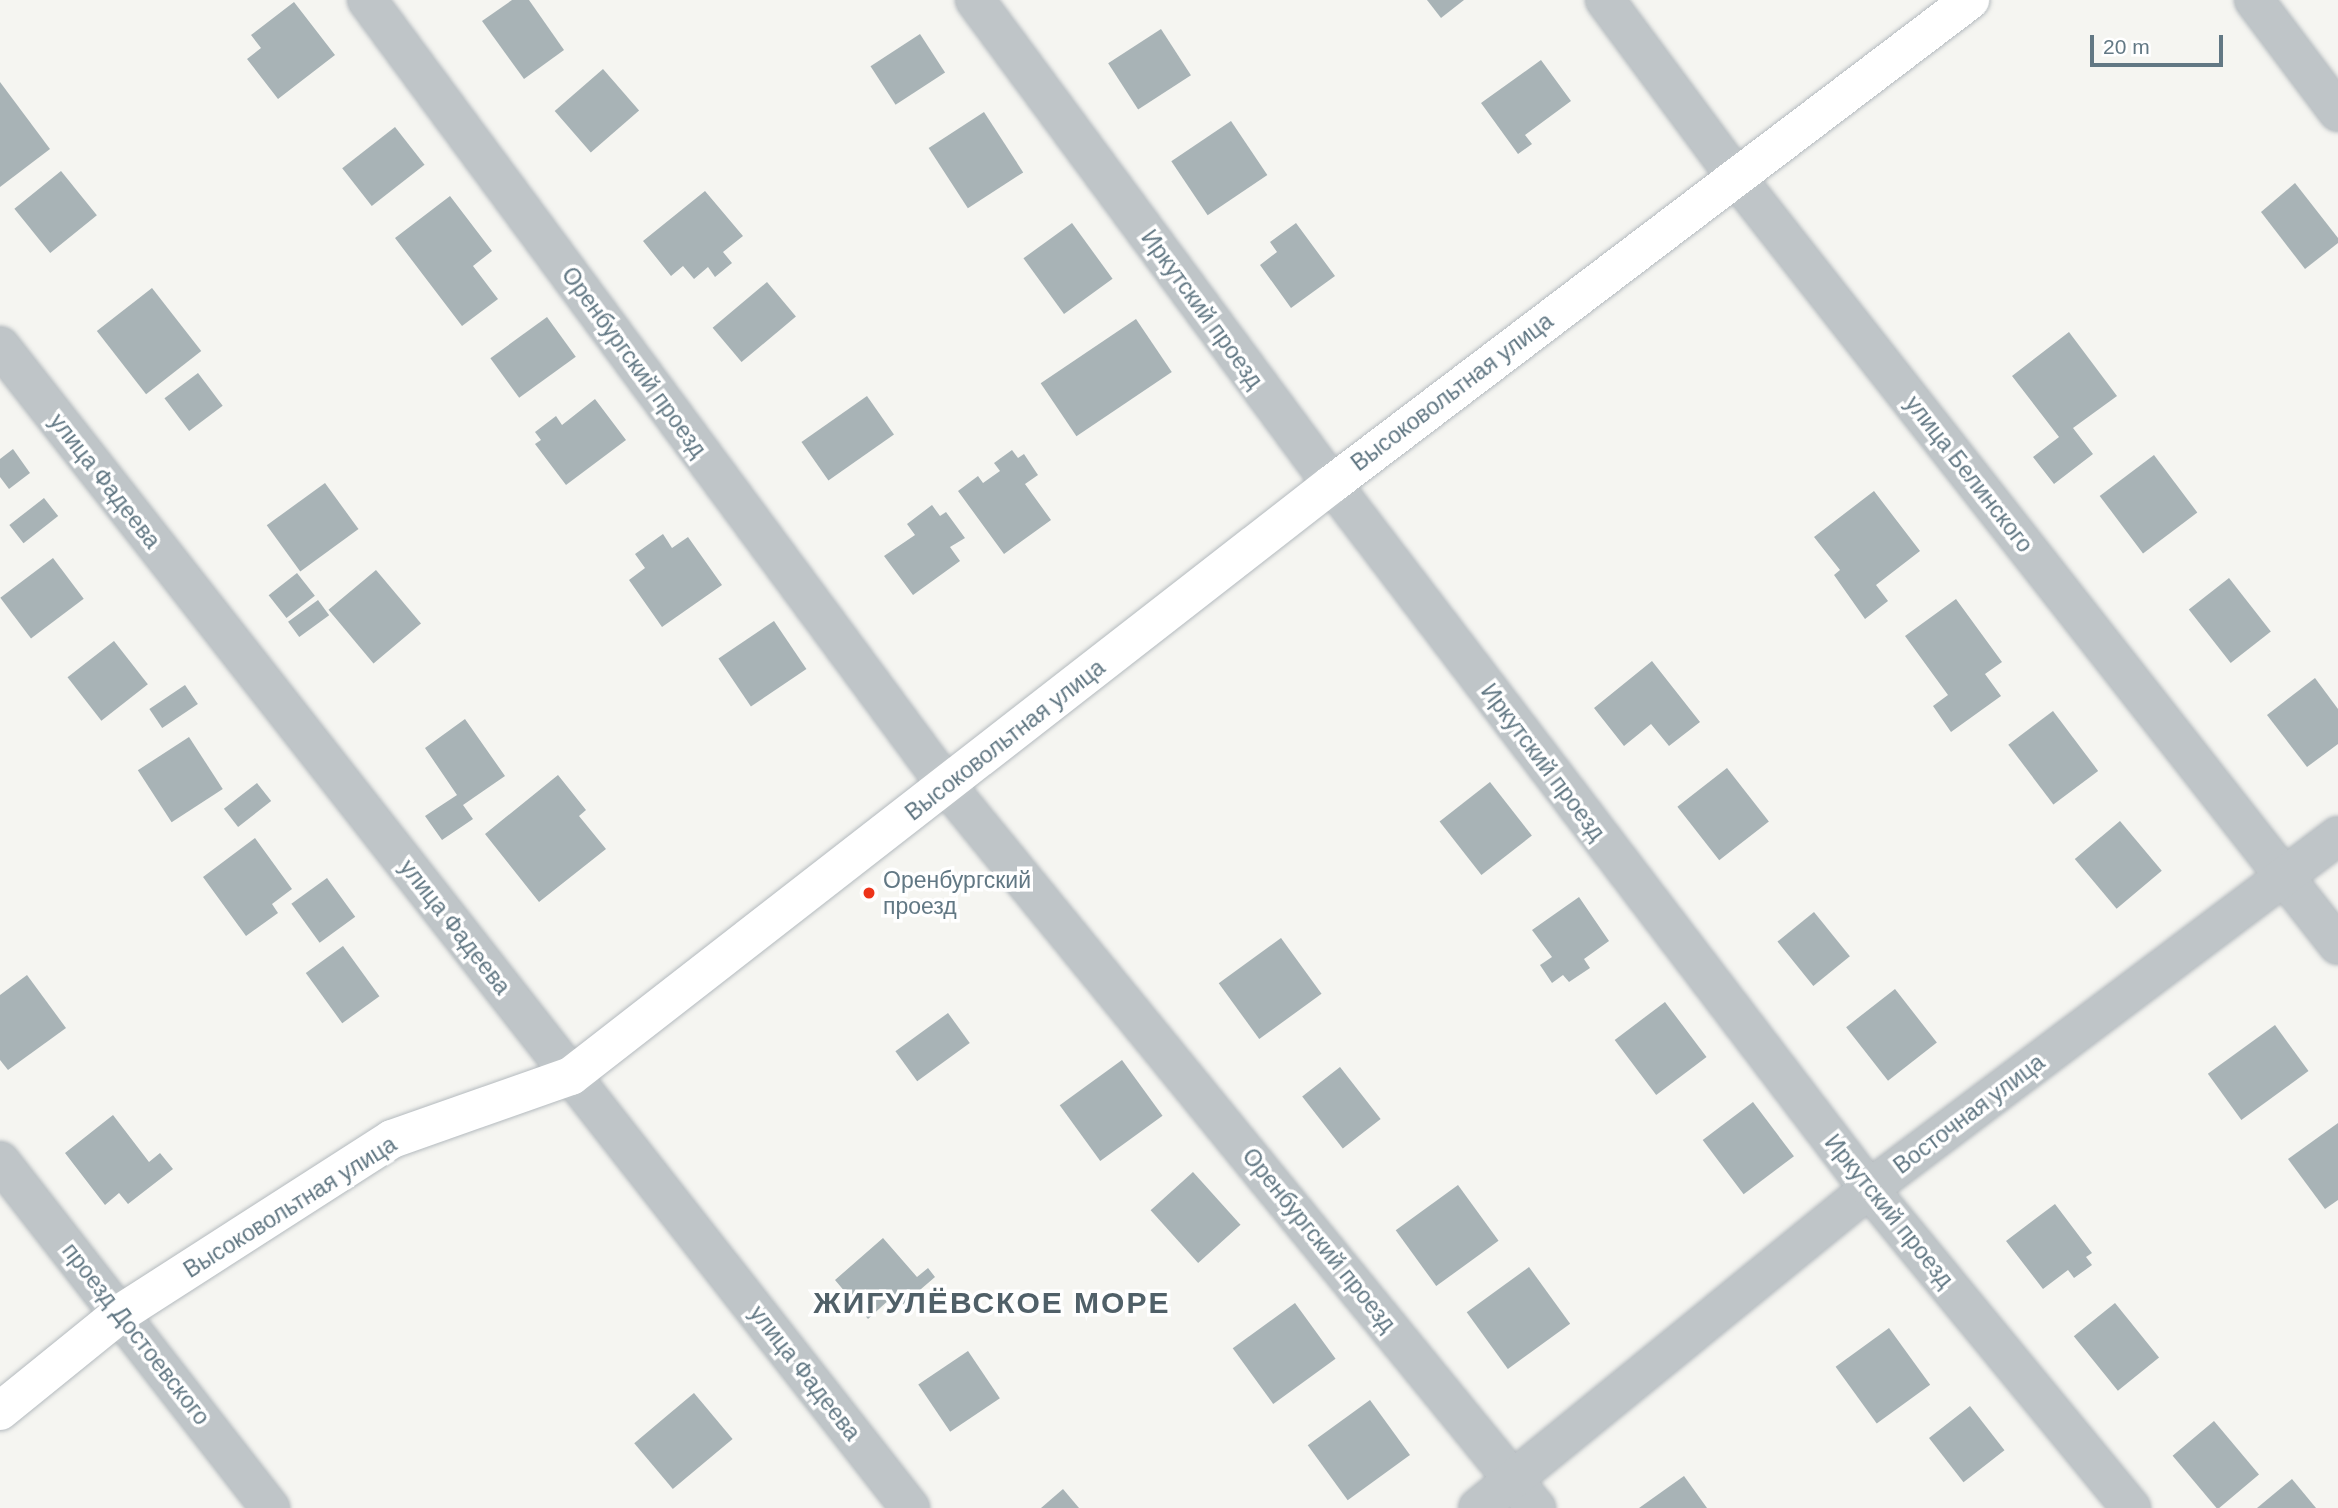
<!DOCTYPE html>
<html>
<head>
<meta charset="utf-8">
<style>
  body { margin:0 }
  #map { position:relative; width:2338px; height:1508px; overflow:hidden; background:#f5f5f1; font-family:Arial,sans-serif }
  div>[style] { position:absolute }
  .building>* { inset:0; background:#a8b3b6; transform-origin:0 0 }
  .roads { filter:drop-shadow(0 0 2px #b4babe) drop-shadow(0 0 2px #b4babe) }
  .street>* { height:38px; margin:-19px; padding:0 19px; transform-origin:19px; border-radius:19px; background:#bfc5c8 }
  .secondary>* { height:38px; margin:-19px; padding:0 19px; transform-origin:19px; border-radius:19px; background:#fff }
  .dots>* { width:19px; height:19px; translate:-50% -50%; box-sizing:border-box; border:4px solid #fff; border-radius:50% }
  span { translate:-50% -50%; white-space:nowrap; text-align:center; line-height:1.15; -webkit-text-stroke:7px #fff; paint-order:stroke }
  .street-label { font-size:23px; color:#627884 }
  .poi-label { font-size:23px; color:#627884 }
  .left { translate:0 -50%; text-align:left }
  .district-label { font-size:30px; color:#506068; font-weight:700; letter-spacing:2px }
  .scale { position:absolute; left:2090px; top:35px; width:133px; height:32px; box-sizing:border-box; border:4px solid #627884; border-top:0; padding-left:9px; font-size:21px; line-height:24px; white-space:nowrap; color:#627884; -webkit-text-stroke:5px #fff; paint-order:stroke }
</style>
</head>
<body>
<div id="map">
  <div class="building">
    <div style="clip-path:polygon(512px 0,529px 0,564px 50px,524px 79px,482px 21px)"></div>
    <div style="clip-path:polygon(1427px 0,1464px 0,1441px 18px)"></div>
    <div style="clip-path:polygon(294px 2px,335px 55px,278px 99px,247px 59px,261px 48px,251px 35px)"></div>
    <div style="left:1161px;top:29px;width:55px;height:63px;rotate:57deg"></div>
    <div style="left:920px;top:34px;width:46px;height:59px;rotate:57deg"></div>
    <div style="clip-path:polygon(1541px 60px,1571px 101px,1525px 135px,1532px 144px,1518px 154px,1481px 103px)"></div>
    <div style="left:603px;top:69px;width:55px;height:64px;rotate:49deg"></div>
    <div style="clip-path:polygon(0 82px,50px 149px,0 187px)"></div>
    <div style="left:984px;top:112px;width:72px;height:66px;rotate:57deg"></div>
    <div style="left:1231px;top:121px;width:65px;height:72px;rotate:56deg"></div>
    <div style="left:395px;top:127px;width:48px;height:67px;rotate:52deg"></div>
    <div style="left:61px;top:171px;width:57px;height:60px;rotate:51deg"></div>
    <div style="clip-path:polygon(2295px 183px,2338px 238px,2338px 243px,2305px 269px,2261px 212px)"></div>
    <div style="clip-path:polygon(705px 191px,743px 236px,723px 252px,732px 263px,715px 277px,708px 267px,694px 279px,683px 266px,671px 276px,643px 241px)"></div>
    <div style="clip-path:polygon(450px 196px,492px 251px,473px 266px,498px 299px,462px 326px,395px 238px)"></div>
    <div style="left:1072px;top:223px;width:69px;height:60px;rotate:54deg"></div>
    <div style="clip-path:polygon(1296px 223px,1335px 276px,1291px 308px,1260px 265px,1277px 252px,1270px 242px)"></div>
    <div style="left:767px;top:282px;width:45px;height:71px;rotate:50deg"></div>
    <div style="left:152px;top:288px;width:80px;height:70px;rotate:52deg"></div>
    <div style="left:547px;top:317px;width:49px;height:70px;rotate:54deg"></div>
    <div style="left:1136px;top:319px;width:64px;height:115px;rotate:56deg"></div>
    <div style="clip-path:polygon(2069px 332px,2117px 396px,2073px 428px,2093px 454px,2054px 484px,2033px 457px,2059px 437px,2012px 376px)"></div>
    <div style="left:198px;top:373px;width:41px;height:42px;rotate:53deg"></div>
    <div style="left:867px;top:396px;width:47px;height:80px;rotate:55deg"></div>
    <div style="clip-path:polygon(595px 399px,626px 440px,566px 485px,535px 444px,541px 440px,535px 432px,556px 416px,562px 425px)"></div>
    <div style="clip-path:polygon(13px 449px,30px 473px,9px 489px,0 477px,0 459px)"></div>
    <div style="clip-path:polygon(1012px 450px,1018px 458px,1024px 454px,1038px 475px,1025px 484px,1051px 520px,1004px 554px,958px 491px,978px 476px,983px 483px,1000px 471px,994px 463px)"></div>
    <div style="left:2154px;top:455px;width:72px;height:68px;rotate:53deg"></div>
    <div style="left:325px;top:483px;width:57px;height:72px;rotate:54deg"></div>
    <div style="clip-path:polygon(1874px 491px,1920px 551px,1876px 585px,1888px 601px,1865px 619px,1834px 575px,1840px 570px,1814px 537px)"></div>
    <div style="left:44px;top:498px;width:23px;height:44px;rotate:52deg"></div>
    <div style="clip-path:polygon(932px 505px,940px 516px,946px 512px,965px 538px,950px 547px,960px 561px,913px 595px,884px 556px,915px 535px,907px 524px)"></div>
    <div style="clip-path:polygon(663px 534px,672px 548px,688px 537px,722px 585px,662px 627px,629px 580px,645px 568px,635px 554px)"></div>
    <div style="left:53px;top:558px;width:51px;height:66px;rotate:53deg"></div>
    <div style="left:376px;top:570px;width:70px;height:62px;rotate:50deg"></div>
    <div style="left:297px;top:573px;width:29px;height:36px;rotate:52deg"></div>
    <div style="left:2229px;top:578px;width:68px;height:51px;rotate:52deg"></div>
    <div style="clip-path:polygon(1956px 599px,2002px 662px,1985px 674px,2001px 696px,1951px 732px,1933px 706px,1948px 695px,1905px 636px)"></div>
    <div style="left:318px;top:600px;width:19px;height:37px;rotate:54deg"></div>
    <div style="left:774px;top:621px;width:58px;height:67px;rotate:56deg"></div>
    <div style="left:114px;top:641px;width:55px;height:59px;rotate:52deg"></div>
    <div style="clip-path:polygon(1652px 661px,1700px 722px,1669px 746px,1651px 724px,1624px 746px,1594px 708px)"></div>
    <div style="clip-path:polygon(2315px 678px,2338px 709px,2338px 744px,2307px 767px,2267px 715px)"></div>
    <div style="left:185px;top:685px;width:23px;height:43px;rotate:56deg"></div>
    <div style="left:2053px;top:711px;width:75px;height:56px;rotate:53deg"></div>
    <div style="clip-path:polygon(465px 719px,505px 776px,463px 805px,473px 819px,442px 840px,425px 816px,457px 795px,425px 748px)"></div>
    <div style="left:189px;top:737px;width:62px;height:61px;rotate:57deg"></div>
    <div style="left:1727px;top:768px;width:68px;height:63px;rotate:52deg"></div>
    <div style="clip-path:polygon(558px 775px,586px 810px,579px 816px,606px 849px,539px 902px,485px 834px)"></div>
    <div style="left:1490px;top:782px;width:68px;height:64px;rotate:52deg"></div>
    <div style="left:257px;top:783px;width:23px;height:42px;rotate:52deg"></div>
    <div style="left:2120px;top:821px;width:65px;height:59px;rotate:50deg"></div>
    <div style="clip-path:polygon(255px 838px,292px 889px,272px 904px,278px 913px,246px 936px,203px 877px)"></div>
    <div style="left:327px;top:878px;width:48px;height:44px;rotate:54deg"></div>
    <div style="clip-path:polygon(1579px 897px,1609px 941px,1584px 959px,1590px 968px,1569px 982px,1563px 975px,1552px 983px,1540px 965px,1552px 957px,1532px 930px)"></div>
    <div style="left:1814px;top:912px;width:57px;height:47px;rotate:51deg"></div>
    <div style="left:1281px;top:938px;width:69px;height:77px;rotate:54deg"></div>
    <div style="left:343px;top:946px;width:62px;height:46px;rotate:54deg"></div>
    <div style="clip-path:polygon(27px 975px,66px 1028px,8px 1070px,0 1060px,0 995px)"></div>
    <div style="left:1895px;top:989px;width:68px;height:62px;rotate:52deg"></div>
    <div style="left:1665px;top:1002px;width:69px;height:63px;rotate:53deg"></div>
    <div style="left:948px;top:1013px;width:37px;height:65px;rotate:54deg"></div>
    <div style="left:2275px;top:1025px;width:57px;height:83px;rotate:54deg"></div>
    <div style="left:1122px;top:1060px;width:69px;height:77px;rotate:54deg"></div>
    <div style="left:1340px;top:1067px;width:66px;height:48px;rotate:52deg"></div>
    <div style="left:1753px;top:1102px;width:68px;height:63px;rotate:53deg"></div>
    <div style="clip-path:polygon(113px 1115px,149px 1162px,160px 1153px,173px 1169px,128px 1204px,119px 1193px,105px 1205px,65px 1153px)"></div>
    <div style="clip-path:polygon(2338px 1123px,2338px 1200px,2325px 1209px,2288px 1159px)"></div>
    <div style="left:1193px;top:1172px;width:71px;height:57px;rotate:48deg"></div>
    <div style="left:1458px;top:1185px;width:69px;height:77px;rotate:54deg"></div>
    <div style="clip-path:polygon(2055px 1204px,2092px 1253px,2086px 1257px,2092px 1265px,2074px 1278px,2068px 1270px,2043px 1289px,2006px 1241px)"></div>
    <div style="clip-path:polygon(883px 1238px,917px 1277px,928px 1268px,935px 1277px,899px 1308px,891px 1298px,868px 1319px,835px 1280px)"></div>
    <div style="left:1529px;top:1267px;width:70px;height:77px;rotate:54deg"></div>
    <div style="left:1295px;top:1303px;width:69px;height:77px;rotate:54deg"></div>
    <div style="left:2115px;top:1303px;width:70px;height:53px;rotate:51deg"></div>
    <div style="left:1889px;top:1328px;width:70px;height:66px;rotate:54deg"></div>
    <div style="left:968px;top:1351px;width:57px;height:60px;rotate:56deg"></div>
    <div style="left:694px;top:1393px;width:60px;height:78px;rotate:50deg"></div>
    <div style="left:1370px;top:1400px;width:68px;height:77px;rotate:54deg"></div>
    <div style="left:1970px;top:1406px;width:56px;height:52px;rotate:52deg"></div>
    <div style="left:2214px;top:1421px;width:70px;height:54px;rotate:50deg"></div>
    <div style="clip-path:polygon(1684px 1476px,1707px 1508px,1639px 1508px)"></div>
    <div style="clip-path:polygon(2292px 1479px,2316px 1508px,2257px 1508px)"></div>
    <div style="clip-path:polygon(1063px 1489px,1079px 1508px,1041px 1508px)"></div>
  </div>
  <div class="roads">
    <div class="street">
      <div style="left:367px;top:0;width:977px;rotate:53.58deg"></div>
      <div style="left:947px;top:786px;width:932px;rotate:50.79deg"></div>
      <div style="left:975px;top:0;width:601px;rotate:53.59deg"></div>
      <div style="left:1332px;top:484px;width:886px;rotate:52.7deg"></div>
      <div style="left:1869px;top:1189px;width:413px;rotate:50.6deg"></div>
      <div style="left:1605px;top:0;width:219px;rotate:53.5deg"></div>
      <div style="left:1735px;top:176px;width:977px;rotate:51.9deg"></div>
      <div style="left:2254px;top:0;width:140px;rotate:53.1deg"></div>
      <div style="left:0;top:346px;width:1476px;rotate:51.93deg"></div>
      <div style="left:0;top:1161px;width:440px;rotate:52.1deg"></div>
      <div style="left:1478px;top:1508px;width:505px;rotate:-39.21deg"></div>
      <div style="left:1869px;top:1189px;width:587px;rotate:-36.97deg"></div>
    </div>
    <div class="secondary">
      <div style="left:0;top:1411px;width:156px;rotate:-39deg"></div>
      <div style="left:121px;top:1313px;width:322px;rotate:-32.7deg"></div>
      <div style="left:392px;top:1139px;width:190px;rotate:-19.4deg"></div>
      <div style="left:571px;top:1076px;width:964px;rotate:-37.88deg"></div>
      <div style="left:1332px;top:484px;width:801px;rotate:-37.18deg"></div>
    </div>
  </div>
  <div class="dots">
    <div style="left:869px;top:893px;background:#ed3319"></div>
  </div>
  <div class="street-label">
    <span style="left:1202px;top:309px;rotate:54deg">Иркутский проезд</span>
    <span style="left:634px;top:362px;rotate:54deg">Оренбургский проезд</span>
    <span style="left:1452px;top:392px;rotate:-37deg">Высоковольтная улица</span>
    <span style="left:1969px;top:474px;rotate:52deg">улица Белинского</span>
    <span style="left:105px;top:481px;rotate:52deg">улица Фадеева</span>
    <span style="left:1005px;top:740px;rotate:-38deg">Высоковольтная улица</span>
    <span style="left:1543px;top:762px;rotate:53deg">Иркутский проезд</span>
    <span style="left:455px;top:927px;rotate:52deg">улица Фадеева</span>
    <span style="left:1969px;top:1114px;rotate:-37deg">Восточная улица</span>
    <span style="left:290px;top:1207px;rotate:-32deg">Высоковольтная улица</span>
    <span style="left:1889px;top:1211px;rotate:51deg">Иркутский проезд</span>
    <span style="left:1319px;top:1240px;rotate:51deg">Оренбургский проезд</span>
    <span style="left:136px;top:1334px;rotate:52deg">проезд Достоевского</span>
    <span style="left:805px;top:1373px;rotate:52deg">улица Фадеева</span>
  </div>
  <div class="poi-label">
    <span class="left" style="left:883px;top:893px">Оренбургский<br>проезд</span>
  </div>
  <div class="district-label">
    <span style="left:992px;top:1303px">ЖИГУЛЁВСКОЕ МОРЕ</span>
  </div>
  <div class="scale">20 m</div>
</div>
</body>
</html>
